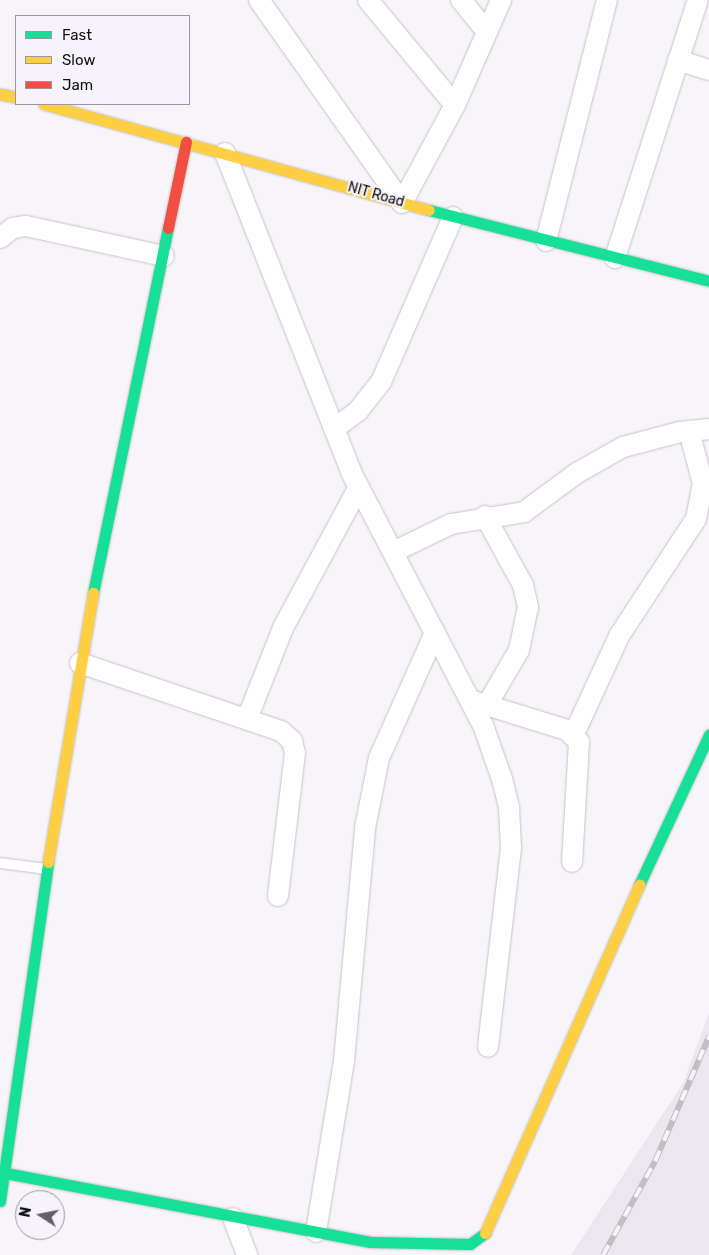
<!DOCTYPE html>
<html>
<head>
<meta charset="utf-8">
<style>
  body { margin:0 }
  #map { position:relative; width:709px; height:1255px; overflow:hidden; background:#f7f5f9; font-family:Rubik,sans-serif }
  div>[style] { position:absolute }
  .built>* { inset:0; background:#eae7ef }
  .roads { filter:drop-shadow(0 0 1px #c6c4c7) drop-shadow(0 0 1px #c6c4c7) }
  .lane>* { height:10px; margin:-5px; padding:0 5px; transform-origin:5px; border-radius:5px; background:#fefefe }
  .street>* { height:20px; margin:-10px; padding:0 10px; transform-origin:10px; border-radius:10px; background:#fefefe }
  .fast>* { height:11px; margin:-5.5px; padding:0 5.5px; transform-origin:5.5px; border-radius:5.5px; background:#16e098 }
  .slow>* { height:11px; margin:-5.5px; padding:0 5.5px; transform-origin:5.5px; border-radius:5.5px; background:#ffcf43 }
  .jam>* { height:11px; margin:-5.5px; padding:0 5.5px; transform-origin:5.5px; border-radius:5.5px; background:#f24e42 }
  .rail>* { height:5.5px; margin-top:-2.75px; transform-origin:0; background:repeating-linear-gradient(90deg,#f6f4fa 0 11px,#c1bfc1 0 22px); box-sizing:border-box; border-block:1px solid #c1bfc1 }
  span { translate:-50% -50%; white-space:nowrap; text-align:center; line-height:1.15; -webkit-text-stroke:4px #f6f4fa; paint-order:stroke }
  .street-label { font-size:14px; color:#100f11 }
  .legend { position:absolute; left:15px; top:15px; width:175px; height:90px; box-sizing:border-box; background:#f6f4fa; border:1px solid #9a989d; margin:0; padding:6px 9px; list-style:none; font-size:15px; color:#100f11 }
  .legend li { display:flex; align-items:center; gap:10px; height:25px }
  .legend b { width:25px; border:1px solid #9a989d }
  .north { position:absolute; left:15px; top:1190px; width:50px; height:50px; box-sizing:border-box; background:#f6f4fa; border:1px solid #9a989d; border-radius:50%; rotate:281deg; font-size:14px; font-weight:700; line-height:20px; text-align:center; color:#100f11 }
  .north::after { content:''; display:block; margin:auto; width:18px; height:22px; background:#616062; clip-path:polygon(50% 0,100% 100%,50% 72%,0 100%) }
</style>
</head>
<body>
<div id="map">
  <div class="built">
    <div style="clip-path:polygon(709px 1013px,709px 1255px,571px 1255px,683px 1083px)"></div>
  </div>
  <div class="roads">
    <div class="lane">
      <div style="left:0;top:863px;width:46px;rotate:7.4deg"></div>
    </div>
    <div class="street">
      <div style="left:259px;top:0;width:248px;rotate:54.8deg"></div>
      <div style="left:402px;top:203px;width:111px;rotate:-61.6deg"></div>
      <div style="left:455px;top:105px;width:115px;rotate:-66.3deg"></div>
      <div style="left:368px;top:0;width:136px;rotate:50.4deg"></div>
      <div style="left:461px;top:0;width:41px;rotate:50.9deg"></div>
      <div style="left:678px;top:60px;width:33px;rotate:18deg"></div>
      <div style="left:225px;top:153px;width:343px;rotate:68.4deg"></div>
      <div style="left:351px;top:472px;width:288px;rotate:62.5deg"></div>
      <div style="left:484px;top:728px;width:54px;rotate:70.6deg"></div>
      <div style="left:502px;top:779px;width:30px;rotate:76deg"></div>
      <div style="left:509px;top:808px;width:40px;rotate:87.1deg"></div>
      <div style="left:511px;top:848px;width:200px;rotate:96.6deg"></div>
      <div style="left:0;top:238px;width:16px;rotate:-38deg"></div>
      <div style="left:13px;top:228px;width:13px;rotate:-9deg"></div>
      <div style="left:26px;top:226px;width:141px;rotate:12.3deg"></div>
      <div style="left:546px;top:241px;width:249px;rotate:-75.8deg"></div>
      <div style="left:615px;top:258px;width:271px;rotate:-72.2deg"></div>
      <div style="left:334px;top:429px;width:30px;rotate:-37deg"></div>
      <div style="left:358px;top:411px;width:37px;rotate:-52deg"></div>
      <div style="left:381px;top:382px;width:180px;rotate:-66.4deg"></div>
      <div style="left:485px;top:516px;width:79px;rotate:61.2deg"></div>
      <div style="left:523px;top:585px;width:23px;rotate:77deg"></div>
      <div style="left:528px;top:607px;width:44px;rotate:101.8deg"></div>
      <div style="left:519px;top:650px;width:64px;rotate:120.2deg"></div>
      <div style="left:393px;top:552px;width:64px;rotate:-25.8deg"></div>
      <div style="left:451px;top:524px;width:74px;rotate:-9.3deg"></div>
      <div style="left:524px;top:512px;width:66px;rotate:-36.3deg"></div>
      <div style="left:577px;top:473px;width:53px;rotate:-29.5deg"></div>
      <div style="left:623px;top:447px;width:59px;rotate:-14.7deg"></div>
      <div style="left:680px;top:432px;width:29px;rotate:-6deg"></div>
      <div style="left:80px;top:663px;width:212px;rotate:18.7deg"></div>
      <div style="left:281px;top:731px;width:15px;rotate:42deg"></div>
      <div style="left:292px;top:741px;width:12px;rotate:76deg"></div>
      <div style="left:295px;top:753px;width:144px;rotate:96.8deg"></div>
      <div style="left:470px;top:700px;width:102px;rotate:17.2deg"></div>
      <div style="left:567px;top:730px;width:17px;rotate:45deg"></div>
      <div style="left:579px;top:742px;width:120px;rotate:93.3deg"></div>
      <div style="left:247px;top:719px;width:98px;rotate:-68.4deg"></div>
      <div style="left:283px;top:628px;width:160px;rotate:-61.7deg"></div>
      <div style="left:574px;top:734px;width:108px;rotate:-65.3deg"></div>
      <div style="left:619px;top:636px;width:140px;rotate:-56.7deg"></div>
      <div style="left:696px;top:519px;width:36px;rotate:-79deg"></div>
      <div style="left:703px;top:484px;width:55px;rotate:-104.8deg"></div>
      <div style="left:233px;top:1218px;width:40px;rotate:69deg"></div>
      <div style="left:316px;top:1232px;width:173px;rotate:-80.7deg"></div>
      <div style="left:344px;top:1061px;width:234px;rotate:-84.8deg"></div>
      <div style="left:365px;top:828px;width:71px;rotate:-78.7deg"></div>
      <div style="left:379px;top:758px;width:137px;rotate:-65.9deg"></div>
    </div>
    <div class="fast">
      <div style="left:429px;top:210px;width:289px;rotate:14.2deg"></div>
      <div style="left:93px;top:593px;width:373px;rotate:-78.4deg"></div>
      <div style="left:639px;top:885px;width:166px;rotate:-65deg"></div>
      <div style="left:0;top:1172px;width:377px;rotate:10.7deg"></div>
      <div style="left:370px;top:1242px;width:100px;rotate:1.1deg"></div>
      <div style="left:470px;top:1244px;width:19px;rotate:-36deg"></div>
      <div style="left:0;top:1201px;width:342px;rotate:-81.9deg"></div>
    </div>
    <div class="slow">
      <div style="left:0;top:94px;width:16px;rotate:11deg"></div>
      <div style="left:44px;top:104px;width:399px;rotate:15.4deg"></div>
      <div style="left:48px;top:862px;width:273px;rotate:-80.5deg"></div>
      <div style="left:485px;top:1233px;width:381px;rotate:-66.1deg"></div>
    </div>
    <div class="jam">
      <div style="left:168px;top:228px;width:88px;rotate:-78.2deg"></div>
    </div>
  </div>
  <div class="rail">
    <div style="left:603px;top:1255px;width:107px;rotate:-61deg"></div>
    <div style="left:655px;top:1161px;width:136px;rotate:-66.6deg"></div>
  </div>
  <div class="street-label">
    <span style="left:376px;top:195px;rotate:16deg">NIT Road</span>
  </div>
  <ul class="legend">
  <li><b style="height:6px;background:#16e098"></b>Fast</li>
  <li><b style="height:6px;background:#ffcf43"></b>Slow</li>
  <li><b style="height:6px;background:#f24e42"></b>Jam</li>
  </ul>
  <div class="north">N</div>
</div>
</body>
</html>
